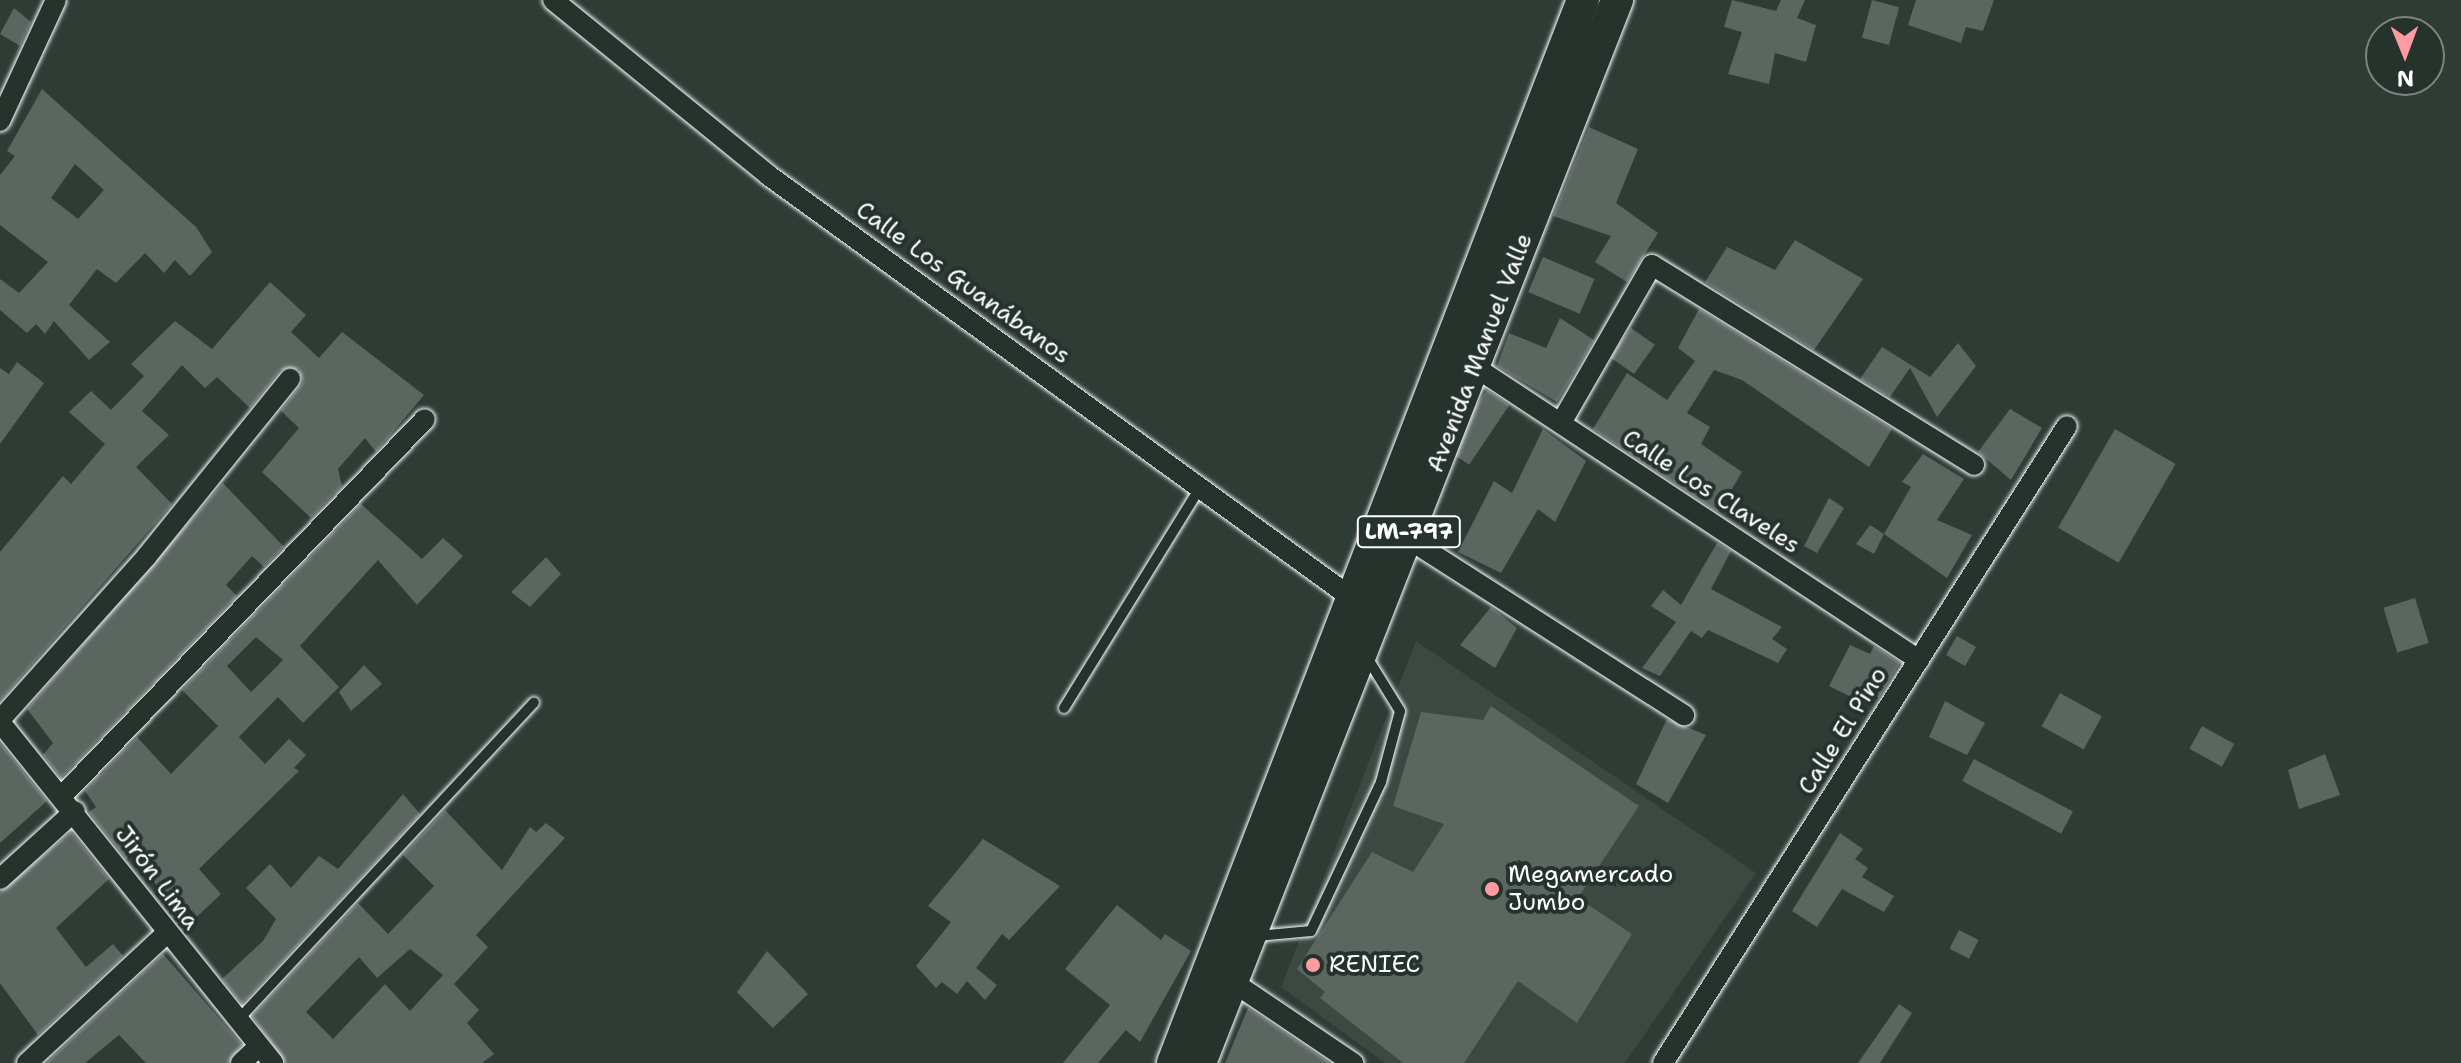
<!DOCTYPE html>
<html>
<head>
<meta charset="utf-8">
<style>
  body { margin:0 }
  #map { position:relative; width:2461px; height:1063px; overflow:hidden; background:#2f3b35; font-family:"Shantell Sans",sans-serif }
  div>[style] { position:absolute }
  .built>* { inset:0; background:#3c4842 }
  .building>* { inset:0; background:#5b6661; transform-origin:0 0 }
  .roads { filter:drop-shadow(0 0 2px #fff) drop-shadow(0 0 2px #fff) }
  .lane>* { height:10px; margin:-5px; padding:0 5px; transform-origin:5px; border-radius:5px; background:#26332d }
  .street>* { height:20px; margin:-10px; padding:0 10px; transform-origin:10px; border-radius:10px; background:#26332d }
  .primary>* { height:32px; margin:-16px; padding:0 16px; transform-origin:16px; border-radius:16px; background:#26332d }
  .dots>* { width:22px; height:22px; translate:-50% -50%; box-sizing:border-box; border:4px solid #26332d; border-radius:50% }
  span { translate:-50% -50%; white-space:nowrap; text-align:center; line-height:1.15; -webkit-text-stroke:8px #26332d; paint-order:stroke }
  .shield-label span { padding:2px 6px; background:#26332d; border:2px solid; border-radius:6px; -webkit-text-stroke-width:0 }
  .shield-label { font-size:22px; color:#fff; font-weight:700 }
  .street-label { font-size:24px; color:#fff }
  .poi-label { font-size:24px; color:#fff }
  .left { translate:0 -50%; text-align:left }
  .north { position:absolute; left:2365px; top:16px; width:80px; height:80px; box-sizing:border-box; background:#26332d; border:2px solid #7d8581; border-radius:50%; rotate:179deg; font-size:22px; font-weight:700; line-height:32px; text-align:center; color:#fff }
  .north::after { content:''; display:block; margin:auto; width:28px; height:36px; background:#ff9aa2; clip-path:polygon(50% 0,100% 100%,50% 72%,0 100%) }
</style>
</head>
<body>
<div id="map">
  <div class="built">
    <div style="clip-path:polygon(1416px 641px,1756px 873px,1625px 1063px,1385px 1063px,1281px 987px)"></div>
  </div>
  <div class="building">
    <div style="clip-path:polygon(1732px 0,1776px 11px,1781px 0,1805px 0,1797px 18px,1816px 25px,1806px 62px,1775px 53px,1769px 84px,1728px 74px,1742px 32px,1724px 27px)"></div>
    <div style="left:1872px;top:0;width:28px;height:39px;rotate:15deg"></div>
    <div style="clip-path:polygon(1916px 0,1994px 0,1983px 31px,1966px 27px,1961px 43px,1908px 25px)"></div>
    <div style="clip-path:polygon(14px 8px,31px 22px,20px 46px,0 34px)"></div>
    <div style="clip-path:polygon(evenodd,42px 89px,196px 227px,212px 252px,190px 276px,175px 260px,164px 273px,145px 253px,116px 283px,97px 269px,69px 305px,110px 342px,89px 360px,54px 321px,45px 334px,36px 324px,27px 333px,0 310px,0 279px,19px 293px,48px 262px,0 225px,0 175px,15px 156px,7px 151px,42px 89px,75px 164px,104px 190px,78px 219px,51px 198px,75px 164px)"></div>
    <div style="clip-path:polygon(1589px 127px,1638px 149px,1616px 203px,1658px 233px,1627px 282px,1595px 262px,1611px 236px,1553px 216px)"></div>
    <div style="clip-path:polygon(1795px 240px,1863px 279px,1814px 350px,1705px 282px,1727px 247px,1775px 270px)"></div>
    <div style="left:1543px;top:257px;width:56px;height:38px;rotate:23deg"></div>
    <div style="clip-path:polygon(270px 282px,306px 315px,291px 332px,319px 358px,342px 332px,424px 395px,376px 452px,365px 438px,338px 469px,342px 486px,311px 518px,262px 472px,299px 428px,281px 411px,303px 382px,299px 369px,280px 370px,250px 408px,217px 377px,205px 388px,182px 365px,142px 411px,169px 435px,136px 467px,172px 504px,0 701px,0 552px,63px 476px,71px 484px,105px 444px,69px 412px,91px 391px,111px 410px,144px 376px,131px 364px,175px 321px,212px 349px)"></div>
    <div style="clip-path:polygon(1699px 309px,1892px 429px,1869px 467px,1742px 380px,1714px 370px,1687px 413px,1710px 427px,1701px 444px,1742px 472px,1718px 512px,1593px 429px,1627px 373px,1667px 400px,1695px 361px,1678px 348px)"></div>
    <div style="clip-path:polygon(1560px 318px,1594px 340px,1557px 402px,1497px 366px,1509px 333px,1546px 348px)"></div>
    <div style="left:1631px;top:328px;width:29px;height:36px;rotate:35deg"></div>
    <div style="clip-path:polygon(1958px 343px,1976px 366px,1937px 417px,1910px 368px,1890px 397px,1860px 379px,1882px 347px,1930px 377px)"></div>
    <div style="clip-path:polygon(17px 362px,44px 383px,0 444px,0 368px,9px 374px)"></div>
    <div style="left:1487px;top:390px;width:27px;height:72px;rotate:34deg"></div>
    <div style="clip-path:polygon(2010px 409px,2042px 428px,2011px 480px,1978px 452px)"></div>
    <div style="clip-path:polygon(1543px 429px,1586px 461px,1555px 522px,1538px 509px,1501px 573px,1458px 552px,1494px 481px,1512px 493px)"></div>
    <div style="left:2115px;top:429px;width:70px;height:114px;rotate:30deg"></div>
    <div style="clip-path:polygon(1923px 454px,1964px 479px,1937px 520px,1972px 535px,1947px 578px,1884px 534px,1911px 487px,1902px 482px)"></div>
    <div style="clip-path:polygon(223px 483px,284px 547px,264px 567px,252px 556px,226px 585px,237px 596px,61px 778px,43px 755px,53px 743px,27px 709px)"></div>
    <div style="clip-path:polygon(1829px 498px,1844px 508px,1817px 553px,1804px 546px)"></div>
    <div style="clip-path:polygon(evenodd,361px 504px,422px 559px,443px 538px,463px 556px,417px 605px,378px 560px,300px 646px,339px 687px,303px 723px,278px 697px,239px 737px,265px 764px,289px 739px,306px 755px,294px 768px,299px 771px,199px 869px,221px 894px,186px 927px,134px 853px,127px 860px,89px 812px,96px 807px,85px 791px,137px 737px,171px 774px,218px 726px,182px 690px,361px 504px,256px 637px,283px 660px,251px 692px,227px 666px,256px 637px)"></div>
    <div style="clip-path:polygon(1870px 525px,1884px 534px,1874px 554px,1856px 544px)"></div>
    <div style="clip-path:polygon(1717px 543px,1731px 551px,1711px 589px,1782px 627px,1772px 639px,1787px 649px,1778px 663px,1708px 630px,1702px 638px,1691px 631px,1660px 676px,1642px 668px,1676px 622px,1651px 606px,1663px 590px,1681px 605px)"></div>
    <div style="clip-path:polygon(546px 557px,561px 574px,530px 607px,511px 592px)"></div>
    <div style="left:2415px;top:598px;width:47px;height:33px;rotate:73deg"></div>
    <div style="clip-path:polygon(1491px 607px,1517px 628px,1495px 668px,1460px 645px)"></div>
    <div style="left:1957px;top:636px;width:22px;height:22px;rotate:30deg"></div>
    <div style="clip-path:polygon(1850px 645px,1870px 654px,1874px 646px,1900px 663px,1879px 698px,1857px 686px,1851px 697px,1829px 686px)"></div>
    <div style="clip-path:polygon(364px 665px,382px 684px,351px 711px,339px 692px)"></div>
    <div style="left:2060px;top:693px;width:48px;height:38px;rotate:29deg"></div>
    <div style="clip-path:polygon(1945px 701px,1985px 723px,1967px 755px,1929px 737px)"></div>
    <div style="clip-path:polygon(1491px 706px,1639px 806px,1578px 898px,1632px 934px,1577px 1023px,1518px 981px,1464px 1063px,1403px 1063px,1320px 998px,1325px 992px,1297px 969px,1372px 852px,1413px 872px,1444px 824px,1393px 806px,1421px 712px,1483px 720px)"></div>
    <div style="clip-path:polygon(1667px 719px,1706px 735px,1668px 803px,1636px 784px)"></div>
    <div style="left:2202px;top:726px;width:37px;height:26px;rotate:29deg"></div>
    <div style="clip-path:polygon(0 743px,47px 801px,0 843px)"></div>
    <div style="clip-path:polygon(2325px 754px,2340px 795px,2299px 809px,2288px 770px)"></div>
    <div style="left:1974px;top:759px;width:112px;height:25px;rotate:28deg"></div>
    <div style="clip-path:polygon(403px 794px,420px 814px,242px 1004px,222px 979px,263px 941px,276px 919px,246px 888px,270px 864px,291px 888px,319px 856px,338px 869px)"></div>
    <div style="clip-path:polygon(evenodd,445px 810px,502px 870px,530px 827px,536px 832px,546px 823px,565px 838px,476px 935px,488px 947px,454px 984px,479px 1010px,467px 1023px,494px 1054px,482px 1063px,286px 1063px,252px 1016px,358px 903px,388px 934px,434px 886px,403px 855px,445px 810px,410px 949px,443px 975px,410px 1011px,385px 984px,333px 1039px,306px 1012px,359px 957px,377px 978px,410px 949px)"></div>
    <div style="clip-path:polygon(71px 832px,109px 879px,56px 928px,86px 967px,113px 944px,123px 956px,38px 1035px,0 983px,0 892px)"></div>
    <div style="clip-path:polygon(1840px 833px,1863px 849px,1855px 859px,1868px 868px,1862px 877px,1894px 896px,1884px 912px,1842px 889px,1817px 927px,1792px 911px)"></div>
    <div style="clip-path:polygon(983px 839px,1060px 886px,1009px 940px,1002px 934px,976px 968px,997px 985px,985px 1000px,967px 981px,957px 994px,942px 982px,936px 988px,916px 966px,951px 922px,928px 906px)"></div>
    <div style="clip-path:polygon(1117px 905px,1161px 940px,1165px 934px,1191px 951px,1140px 1042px,1126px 1030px,1098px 1063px,1063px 1063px,1110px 1005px,1065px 969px)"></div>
    <div style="left:1959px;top:930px;width:22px;height:21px;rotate:27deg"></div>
    <div style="clip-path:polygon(767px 951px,808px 994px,773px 1028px,737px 992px)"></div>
    <div style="clip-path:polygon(163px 954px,242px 1045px,228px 1063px,146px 1063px,119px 1035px,85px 1063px,46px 1063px)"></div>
    <div style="clip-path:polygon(1899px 1004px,1912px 1013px,1880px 1063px,1858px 1063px)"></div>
    <div style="clip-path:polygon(1248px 1008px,1330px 1063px,1225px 1063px)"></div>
  </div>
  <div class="roads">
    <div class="lane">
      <div style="left:1064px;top:708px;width:261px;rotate:-58.3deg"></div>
      <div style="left:1257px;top:936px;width:54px;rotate:-5.3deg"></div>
      <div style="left:1311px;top:931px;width:165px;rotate:-64.8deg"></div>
      <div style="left:1381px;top:782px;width:73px;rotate:-75deg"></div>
      <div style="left:1400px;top:711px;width:65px;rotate:-121.7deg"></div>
      <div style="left:238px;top:1020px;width:434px;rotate:-47deg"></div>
    </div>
    <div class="street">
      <div style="left:553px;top:0;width:277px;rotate:39.1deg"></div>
      <div style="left:768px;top:175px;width:721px;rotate:35.92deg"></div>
      <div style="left:0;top:121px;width:133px;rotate:-65.2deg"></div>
      <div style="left:1475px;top:367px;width:532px;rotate:33.42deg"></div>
      <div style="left:1561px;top:423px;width:182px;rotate:-60.1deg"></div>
      <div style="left:1652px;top:265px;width:379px;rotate:31.8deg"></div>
      <div style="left:1407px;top:538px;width:329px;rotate:32.6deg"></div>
      <div style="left:0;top:720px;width:220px;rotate:-48.1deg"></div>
      <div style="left:147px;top:556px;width:228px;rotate:-51.1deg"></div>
      <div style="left:0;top:722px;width:437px;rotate:51.3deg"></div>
      <div style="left:62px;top:796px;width:523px;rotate:-46.08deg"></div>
      <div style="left:0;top:879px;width:101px;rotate:-42.2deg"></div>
      <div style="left:1224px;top:976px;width:156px;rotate:34deg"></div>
      <div style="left:27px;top:1063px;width:190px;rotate:-42.9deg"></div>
      <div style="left:241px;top:1063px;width:23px;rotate:-43deg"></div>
      <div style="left:1663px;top:1063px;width:754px;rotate:-57.62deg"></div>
    </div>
    <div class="primary">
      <div style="left:1173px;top:1063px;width:1139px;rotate:-68.91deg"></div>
      <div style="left:1200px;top:1063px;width:1142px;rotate:-68.58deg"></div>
    </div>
  </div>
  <div class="dots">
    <div style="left:1492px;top:889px;background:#ff9aa2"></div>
    <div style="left:1313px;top:965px;background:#ff9aa2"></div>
  </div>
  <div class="shield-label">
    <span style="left:1409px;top:532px">LM-797</span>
  </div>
  <div class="street-label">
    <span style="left:963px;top:283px;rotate:36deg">Calle Los Guanábanos</span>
    <span style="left:1480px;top:353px;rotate:-69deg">Avenida Manuel Valle</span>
    <span style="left:1711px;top:492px;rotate:33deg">Calle Los Claveles</span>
    <span style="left:1843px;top:731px;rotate:-58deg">Calle El Pino</span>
    <span style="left:157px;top:878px;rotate:53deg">Jirón Lima</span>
  </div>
  <div class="poi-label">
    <span class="left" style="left:1508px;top:889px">Megamercado<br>Jumbo</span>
    <span class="left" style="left:1329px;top:965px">RENIEC</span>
  </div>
  <div class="north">N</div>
</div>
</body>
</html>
